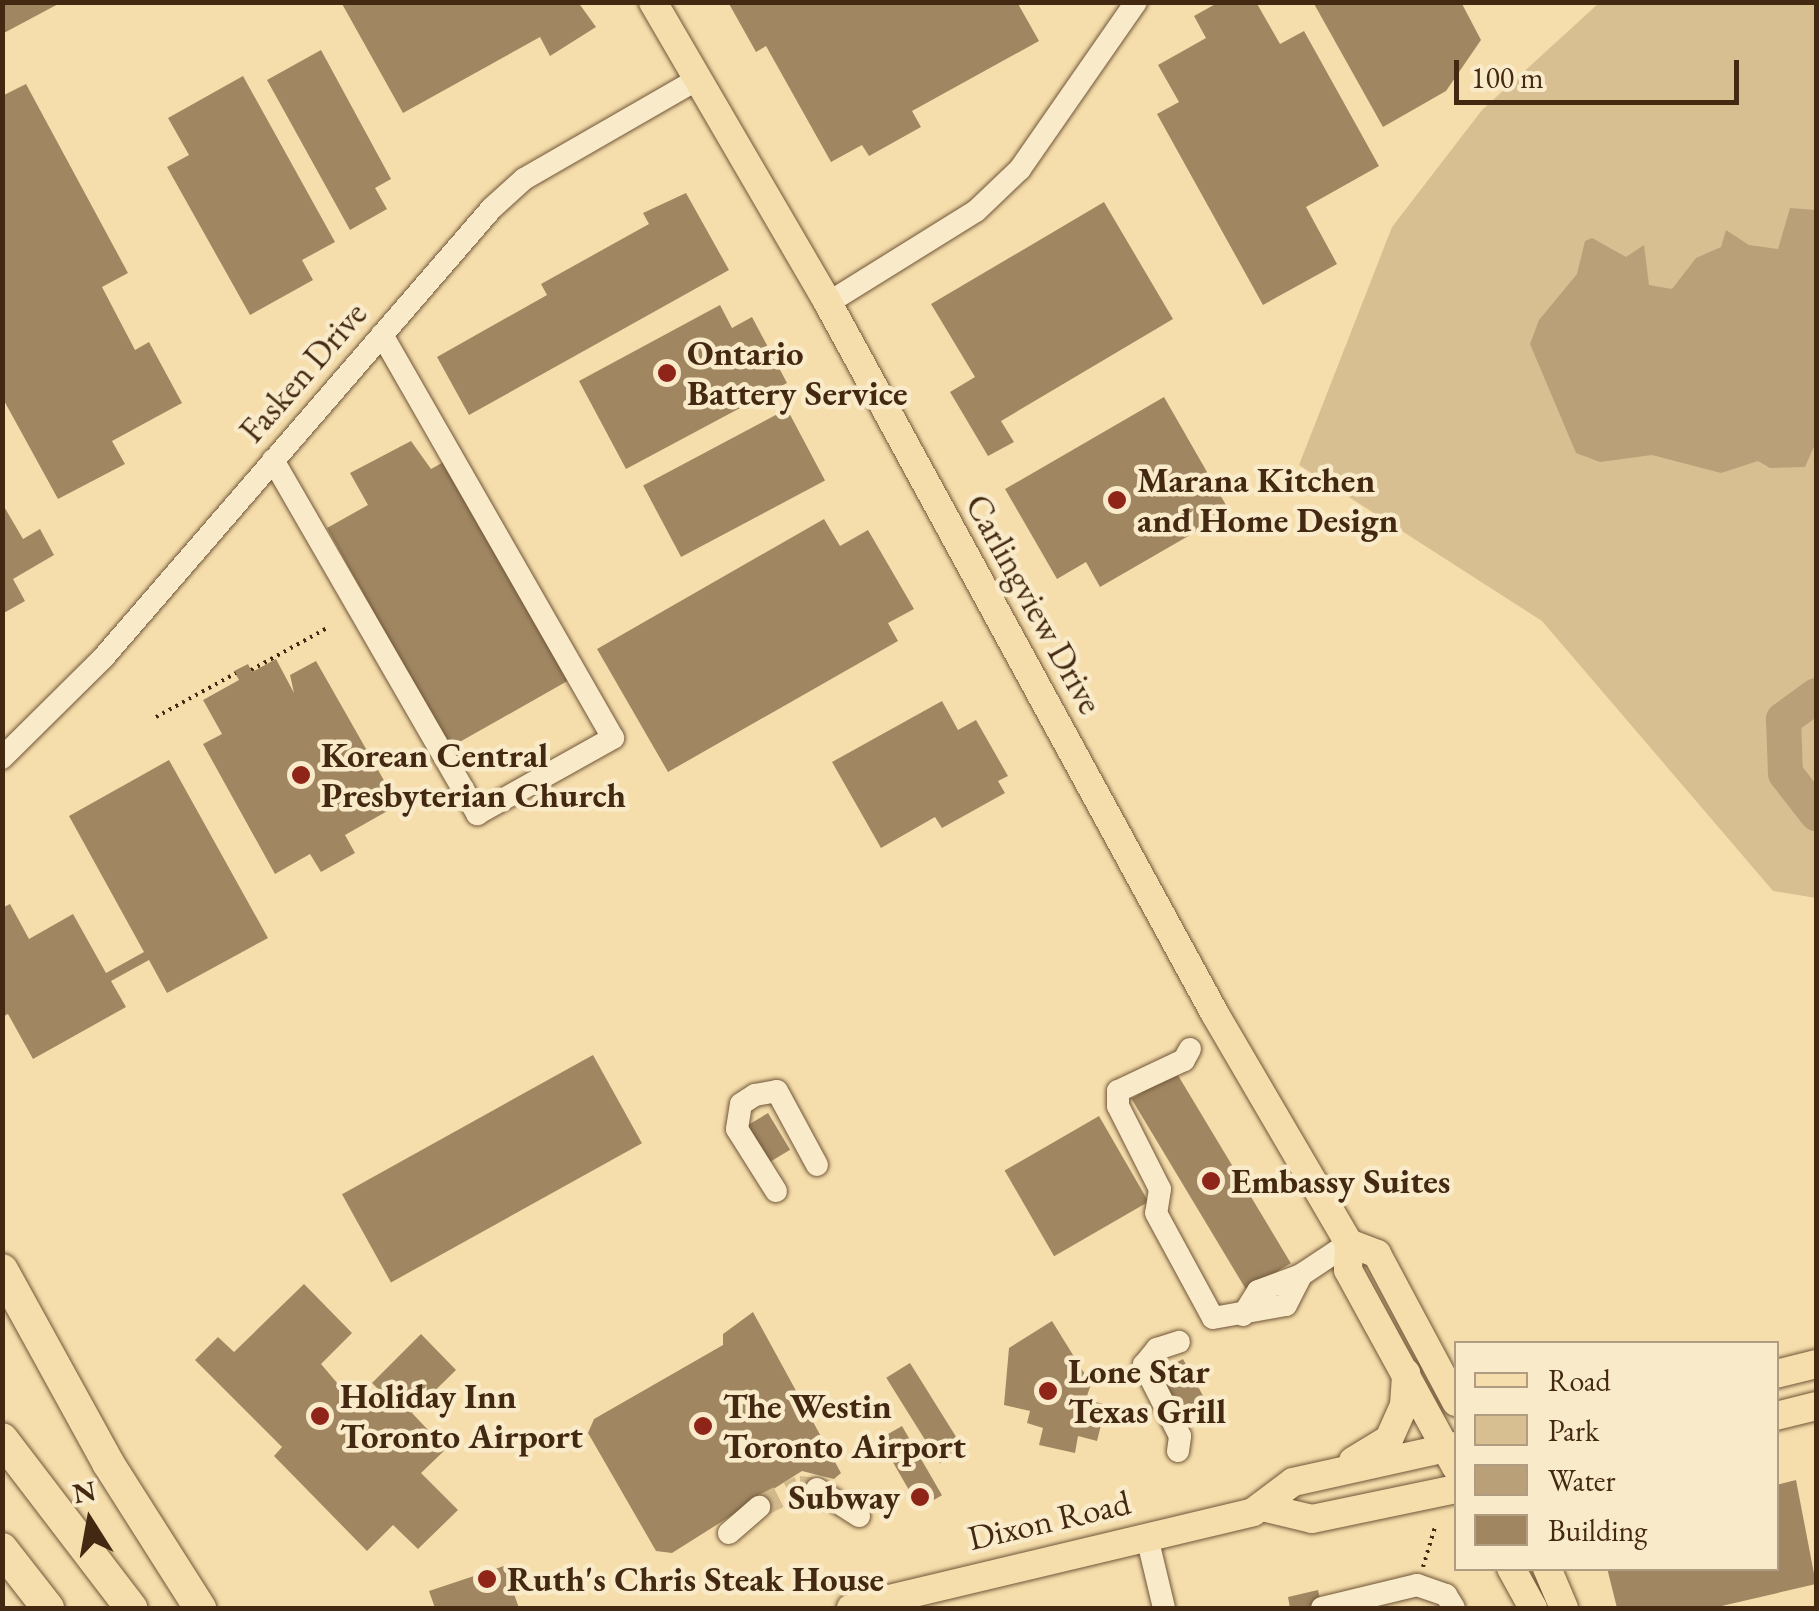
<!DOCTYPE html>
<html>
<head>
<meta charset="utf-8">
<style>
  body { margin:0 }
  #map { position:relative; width:1819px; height:1611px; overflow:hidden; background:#f6deac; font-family:"EB Garamond",serif }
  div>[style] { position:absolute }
  .green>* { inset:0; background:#d8bf92 }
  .water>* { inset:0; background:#b9a078 }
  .river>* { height:35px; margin:-17.5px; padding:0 17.5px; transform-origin:17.5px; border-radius:17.5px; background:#b9a078 }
  .building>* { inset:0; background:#a08762; transform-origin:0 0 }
  .minor-tunnel>* { height:22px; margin-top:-11px; transform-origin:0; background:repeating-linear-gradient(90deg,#d2ba8d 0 22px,transparent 0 33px) }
  .path>* { height:4px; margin-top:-2px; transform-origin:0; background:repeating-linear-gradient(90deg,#432812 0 2.5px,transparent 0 7.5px) }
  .roads { filter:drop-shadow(0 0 2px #705638) drop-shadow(0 0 2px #705638) }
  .minor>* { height:22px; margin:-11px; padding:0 11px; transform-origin:11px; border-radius:11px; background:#f9eac9 }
  .major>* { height:28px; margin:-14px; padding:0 14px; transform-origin:14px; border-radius:14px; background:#f6deac }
  .highway>* { height:32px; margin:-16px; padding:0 16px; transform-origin:16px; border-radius:16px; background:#f6deac }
  .dots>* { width:28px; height:28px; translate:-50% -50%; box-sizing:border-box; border:5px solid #f9eac9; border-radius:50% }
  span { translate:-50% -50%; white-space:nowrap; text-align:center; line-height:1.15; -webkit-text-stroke:9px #f9eac9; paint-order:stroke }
  .poi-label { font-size:35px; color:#432812; font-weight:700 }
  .left { translate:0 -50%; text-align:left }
  .right { translate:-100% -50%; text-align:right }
  .street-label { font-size:35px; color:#432812 }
  .frame { position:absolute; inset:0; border:5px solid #432812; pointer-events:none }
  .legend { position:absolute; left:1454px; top:1341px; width:325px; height:230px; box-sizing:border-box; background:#f9eac9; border:2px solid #b09c80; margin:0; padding:12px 18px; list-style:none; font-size:30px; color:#432812 }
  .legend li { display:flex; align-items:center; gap:20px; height:50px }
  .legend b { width:50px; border:2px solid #b09c80 }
  .north { position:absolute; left:40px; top:1471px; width:100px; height:100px; -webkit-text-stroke:8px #f9eac9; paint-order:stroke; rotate:349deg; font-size:28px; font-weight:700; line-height:40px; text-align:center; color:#432812 }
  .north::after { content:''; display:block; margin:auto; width:35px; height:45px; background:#432812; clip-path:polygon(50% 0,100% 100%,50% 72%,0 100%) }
  .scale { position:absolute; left:1454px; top:60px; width:285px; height:45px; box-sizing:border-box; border:5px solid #432812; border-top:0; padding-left:12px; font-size:30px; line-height:35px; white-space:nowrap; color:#432812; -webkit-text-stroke:8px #f9eac9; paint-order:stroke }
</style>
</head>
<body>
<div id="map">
  <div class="green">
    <div style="clip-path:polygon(1599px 3px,1816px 3px,1816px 898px,1773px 891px,1542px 621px,1299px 465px,1392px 227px,1482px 110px)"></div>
  </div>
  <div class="water">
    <div style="clip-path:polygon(1790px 208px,1816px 210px,1816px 442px,1805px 467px,1770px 468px,1758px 461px,1721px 473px,1652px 455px,1600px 462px,1576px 453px,1530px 344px,1539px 320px,1577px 274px,1585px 241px,1592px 238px,1626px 257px,1644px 245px,1649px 285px,1672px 289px,1696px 258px,1721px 247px,1726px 230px,1749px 245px,1778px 249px)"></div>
  </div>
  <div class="river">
    <div style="left:1816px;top:695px;width:41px;rotate:144deg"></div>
    <div style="left:1783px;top:719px;width:54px;rotate:87.9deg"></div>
    <div style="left:1785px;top:773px;width:51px;rotate:52.2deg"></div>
  </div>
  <div class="building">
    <div style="clip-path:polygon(2px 2px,62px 2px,2px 34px)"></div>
    <div style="clip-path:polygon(341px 2px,578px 2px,596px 27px,550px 56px,540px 37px,403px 113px)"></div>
    <div style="clip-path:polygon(728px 2px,1017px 2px,1039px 41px,912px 111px,921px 127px,869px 156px,862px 145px,831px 162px,766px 46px,756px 52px)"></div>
    <div style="clip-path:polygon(1219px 2px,1256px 2px,1280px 44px,1304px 31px,1379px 166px,1306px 207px,1337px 264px,1263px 305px,1157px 114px,1179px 102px,1158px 65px,1206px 38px,1194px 16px)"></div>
    <div style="clip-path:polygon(1313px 2px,1461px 2px,1481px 40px,1446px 91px,1383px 127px)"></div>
    <div style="clip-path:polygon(321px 50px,391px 179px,375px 188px,387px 209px,350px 230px,267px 80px)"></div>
    <div style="clip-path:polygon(243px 76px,335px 242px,302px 260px,313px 280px,250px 315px,167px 167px,189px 155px,168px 118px)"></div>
    <div style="clip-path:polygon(26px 84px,128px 273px,102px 287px,135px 350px,149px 342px,182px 403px,112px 441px,125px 464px,58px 499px,2px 397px,2px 96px)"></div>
    <div style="clip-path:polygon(686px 193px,729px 270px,469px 415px,437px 357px,547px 295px,541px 284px,649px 224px,643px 213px)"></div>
    <div style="clip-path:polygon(1104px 202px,1173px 319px,1001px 421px,1014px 442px,988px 456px,950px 392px,975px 377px,931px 304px)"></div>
    <div style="clip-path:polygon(720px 305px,732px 328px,752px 317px,787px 383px,626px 469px,579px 381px)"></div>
    <div style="clip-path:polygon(1164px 397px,1230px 512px,1100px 587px,1086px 562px,1057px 579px,1005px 489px)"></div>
    <div style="left:787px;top:409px;width:81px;height:163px;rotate:62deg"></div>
    <div style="clip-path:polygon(411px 441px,431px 469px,449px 459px,571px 679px,449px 748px,327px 528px,368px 505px,350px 473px)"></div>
    <div style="clip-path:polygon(2px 503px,23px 539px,40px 529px,54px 555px,13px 579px,25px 601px,2px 614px)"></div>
    <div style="clip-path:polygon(824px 519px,840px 546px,868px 530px,914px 609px,888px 623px,898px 641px,668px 772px,597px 649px)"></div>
    <div style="clip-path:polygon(276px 659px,294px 693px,290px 675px,316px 661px,398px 805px,345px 835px,355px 853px,321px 872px,310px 854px,275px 874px,203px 744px,222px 734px,203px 700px,239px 680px,234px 671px,248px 664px,252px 672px)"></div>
    <div style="clip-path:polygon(942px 701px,958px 730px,976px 720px,1008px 776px,998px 781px,1005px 793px,942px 828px,935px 817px,881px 848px,832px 762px)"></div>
    <div style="clip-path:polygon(169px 760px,268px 938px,167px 993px,149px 960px,111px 981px,126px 1007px,33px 1059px,8px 1014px,2px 1017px,2px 908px,10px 904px,29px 939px,73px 914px,106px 973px,144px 952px,69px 816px)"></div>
    <div style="left:593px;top:1055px;width:101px;height:287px;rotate:61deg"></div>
    <div style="left:1176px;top:1072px;width:223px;height:52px;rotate:59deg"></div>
    <div style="left:768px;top:1113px;width:43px;height:30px;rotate:59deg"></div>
    <div style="left:1099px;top:1116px;width:99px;height:109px;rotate:60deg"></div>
    <div style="clip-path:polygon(304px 1284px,352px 1333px,321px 1364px,360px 1410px,380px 1391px,372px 1383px,421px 1334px,456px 1370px,412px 1413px,446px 1449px,421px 1473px,458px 1510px,418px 1549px,393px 1525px,367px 1551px,274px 1456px,282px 1447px,195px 1360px,218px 1337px,234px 1352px)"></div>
    <div style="clip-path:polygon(753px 1312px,841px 1473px,834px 1479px,802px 1471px,672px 1553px,656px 1551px,588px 1433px,594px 1419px,723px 1345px,723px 1334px)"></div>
    <div style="clip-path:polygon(1052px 1321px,1091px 1384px,1086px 1399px,1106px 1405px,1097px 1441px,1078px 1436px,1075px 1453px,1039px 1445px,1043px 1428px,1027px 1423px,1030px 1411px,1004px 1405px,1009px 1348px)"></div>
    <div style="clip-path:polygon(1183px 1359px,1208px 1405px,1165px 1428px,1153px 1375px)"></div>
    <div style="left:910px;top:1363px;width:101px;height:28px;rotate:58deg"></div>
    <div style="left:902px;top:1426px;width:80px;height:26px;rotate:60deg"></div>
    <div style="clip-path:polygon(1796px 1480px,1816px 1584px,1713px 1608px,1617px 1608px,1607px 1568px,1776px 1568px,1776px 1485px)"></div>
    <div style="clip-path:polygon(504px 1566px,519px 1608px,435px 1608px,429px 1591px)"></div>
    <div style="clip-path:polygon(1318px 1590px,1322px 1608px,1290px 1608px,1288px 1597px)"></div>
  </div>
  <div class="minor-tunnel">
    <div style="left:759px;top:1507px;width:45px;rotate:-26.6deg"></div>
    <div style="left:799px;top:1487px;width:18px;rotate:6deg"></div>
  </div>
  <div class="path">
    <div style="left:251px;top:670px;width:89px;rotate:-28.9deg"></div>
    <div style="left:156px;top:717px;width:91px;rotate:-28.8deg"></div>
    <div style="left:1423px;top:1567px;width:42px;rotate:-73.3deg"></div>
  </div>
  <div class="roads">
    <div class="minor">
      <div style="left:828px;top:303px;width:174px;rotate:-31.9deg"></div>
      <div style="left:976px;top:211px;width:61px;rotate:-43.7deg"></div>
      <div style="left:1020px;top:169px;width:203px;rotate:-55.2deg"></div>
      <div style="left:273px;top:460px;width:409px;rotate:60deg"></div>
      <div style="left:477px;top:814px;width:156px;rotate:-29.2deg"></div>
      <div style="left:613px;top:738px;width:465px;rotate:-119.8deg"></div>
      <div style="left:2px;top:758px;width:142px;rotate:-44.7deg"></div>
      <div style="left:103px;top:658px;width:595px;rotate:-49.16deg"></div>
      <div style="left:492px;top:208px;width:43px;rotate:-42.2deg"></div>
      <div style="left:524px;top:179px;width:198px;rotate:-29.9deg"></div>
      <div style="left:1190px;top:1049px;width:13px;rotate:119deg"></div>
      <div style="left:1184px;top:1060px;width:73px;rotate:154.8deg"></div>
      <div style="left:1118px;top:1091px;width:15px;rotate:90deg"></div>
      <div style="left:1118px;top:1106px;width:93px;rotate:63.2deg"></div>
      <div style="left:1160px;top:1189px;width:24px;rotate:99deg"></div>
      <div style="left:1156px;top:1213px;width:119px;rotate:61.5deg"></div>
      <div style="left:1213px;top:1318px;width:74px;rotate:-10.1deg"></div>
      <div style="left:1286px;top:1305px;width:34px;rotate:-63deg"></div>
      <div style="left:776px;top:1191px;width:73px;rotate:-122.2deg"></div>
      <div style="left:737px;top:1129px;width:25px;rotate:-81deg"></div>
      <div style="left:741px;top:1104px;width:17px;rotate:-33deg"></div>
      <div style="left:755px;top:1095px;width:22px;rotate:-10deg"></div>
      <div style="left:777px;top:1091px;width:84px;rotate:61.6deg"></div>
      <div style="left:1243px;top:1315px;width:28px;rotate:-58deg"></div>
      <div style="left:1258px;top:1291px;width:46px;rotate:-20.4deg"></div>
      <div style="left:1301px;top:1275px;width:58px;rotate:-33.7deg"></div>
      <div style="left:1178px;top:1451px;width:15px;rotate:-82deg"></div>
      <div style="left:1180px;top:1436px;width:80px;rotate:-116.9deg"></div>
      <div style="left:1144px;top:1365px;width:21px;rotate:-51deg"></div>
      <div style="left:1157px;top:1349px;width:23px;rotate:-18deg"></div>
      <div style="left:817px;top:1489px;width:50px;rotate:32.7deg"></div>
      <div style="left:729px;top:1533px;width:40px;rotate:-41deg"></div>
      <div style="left:1147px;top:1537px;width:73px;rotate:76.5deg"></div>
      <div style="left:1322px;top:1608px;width:98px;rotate:-13.6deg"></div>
      <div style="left:1417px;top:1585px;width:31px;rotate:19deg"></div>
      <div style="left:1446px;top:1595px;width:15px;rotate:58deg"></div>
    </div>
    <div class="major">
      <div style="left:653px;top:2px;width:348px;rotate:59.8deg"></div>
      <div style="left:828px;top:303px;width:809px;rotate:61.44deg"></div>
      <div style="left:1215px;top:1014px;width:265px;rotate:59.7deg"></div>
      <div style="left:1349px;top:1243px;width:27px;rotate:92deg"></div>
      <div style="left:1348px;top:1270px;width:225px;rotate:61.3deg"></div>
      <div style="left:1349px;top:1243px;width:30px;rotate:21deg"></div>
      <div style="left:1377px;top:1254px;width:168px;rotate:61.9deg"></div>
      <div style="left:1776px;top:1374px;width:41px;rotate:-14deg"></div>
      <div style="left:1776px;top:1416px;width:41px;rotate:-14deg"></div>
      <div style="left:1353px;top:1461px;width:42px;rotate:-31.4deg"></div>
      <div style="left:1389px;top:1439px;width:37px;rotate:-66deg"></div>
      <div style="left:1404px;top:1405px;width:32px;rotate:-86deg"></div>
      <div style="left:1266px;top:1508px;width:47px;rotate:13.4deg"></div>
      <div style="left:1312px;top:1519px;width:147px;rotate:-11.8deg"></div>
      <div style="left:1511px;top:1568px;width:46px;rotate:61.2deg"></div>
      <div style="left:1547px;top:1568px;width:43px;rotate:67deg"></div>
      <div style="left:851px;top:1608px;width:413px;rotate:-13.4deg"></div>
      <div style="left:1253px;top:1512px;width:50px;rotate:-36.9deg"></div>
      <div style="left:1293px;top:1482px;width:167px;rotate:-12.5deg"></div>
    </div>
    <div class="highway">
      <div style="left:2px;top:1270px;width:220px;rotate:61.2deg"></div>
      <div style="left:108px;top:1463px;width:172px;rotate:57.6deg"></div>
      <div style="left:2px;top:1439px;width:213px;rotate:52.6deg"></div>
      <div style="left:2px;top:1549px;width:75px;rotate:52.1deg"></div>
    </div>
  </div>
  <div class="dots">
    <div style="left:667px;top:373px;background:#8f2418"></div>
    <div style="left:1117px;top:500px;background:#8f2418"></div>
    <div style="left:301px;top:775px;background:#8f2418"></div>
    <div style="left:1211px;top:1181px;background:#8f2418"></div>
    <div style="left:1048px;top:1391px;background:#8f2418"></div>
    <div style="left:320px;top:1416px;background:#8f2418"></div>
    <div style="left:703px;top:1426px;background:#8f2418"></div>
    <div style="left:920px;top:1497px;background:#8f2418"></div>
    <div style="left:487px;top:1579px;background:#8f2418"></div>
  </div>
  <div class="poi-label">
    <span class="left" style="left:687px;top:373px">Ontario<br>Battery Service</span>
    <span class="left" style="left:1137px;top:500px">Marana Kitchen<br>and Home Design</span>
    <span class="left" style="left:321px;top:775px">Korean Central<br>Presbyterian Church</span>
    <span class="left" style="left:1231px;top:1181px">Embassy Suites</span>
    <span class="left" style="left:1068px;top:1391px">Lone Star<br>Texas Grill</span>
    <span class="left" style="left:340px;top:1416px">Holiday Inn<br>Toronto Airport</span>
    <span class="left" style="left:723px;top:1426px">The Westin<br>Toronto Airport</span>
    <span class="right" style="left:900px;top:1497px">Subway</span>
    <span class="left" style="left:507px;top:1579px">Ruth's Chris Steak House</span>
  </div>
  <div class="street-label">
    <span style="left:303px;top:372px;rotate:-49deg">Fasken Drive</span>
    <span style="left:1034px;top:604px;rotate:61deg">Carlingview Drive</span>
    <span style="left:1049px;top:1520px;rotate:-13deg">Dixon Road</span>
  </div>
  <div class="frame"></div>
  <ul class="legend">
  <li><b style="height:12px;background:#f6deac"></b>Road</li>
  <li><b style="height:28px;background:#d8bf92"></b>Park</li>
  <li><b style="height:28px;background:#b9a078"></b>Water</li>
  <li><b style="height:28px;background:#a08762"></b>Building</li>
  </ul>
  <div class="north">N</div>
  <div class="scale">100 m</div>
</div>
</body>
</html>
